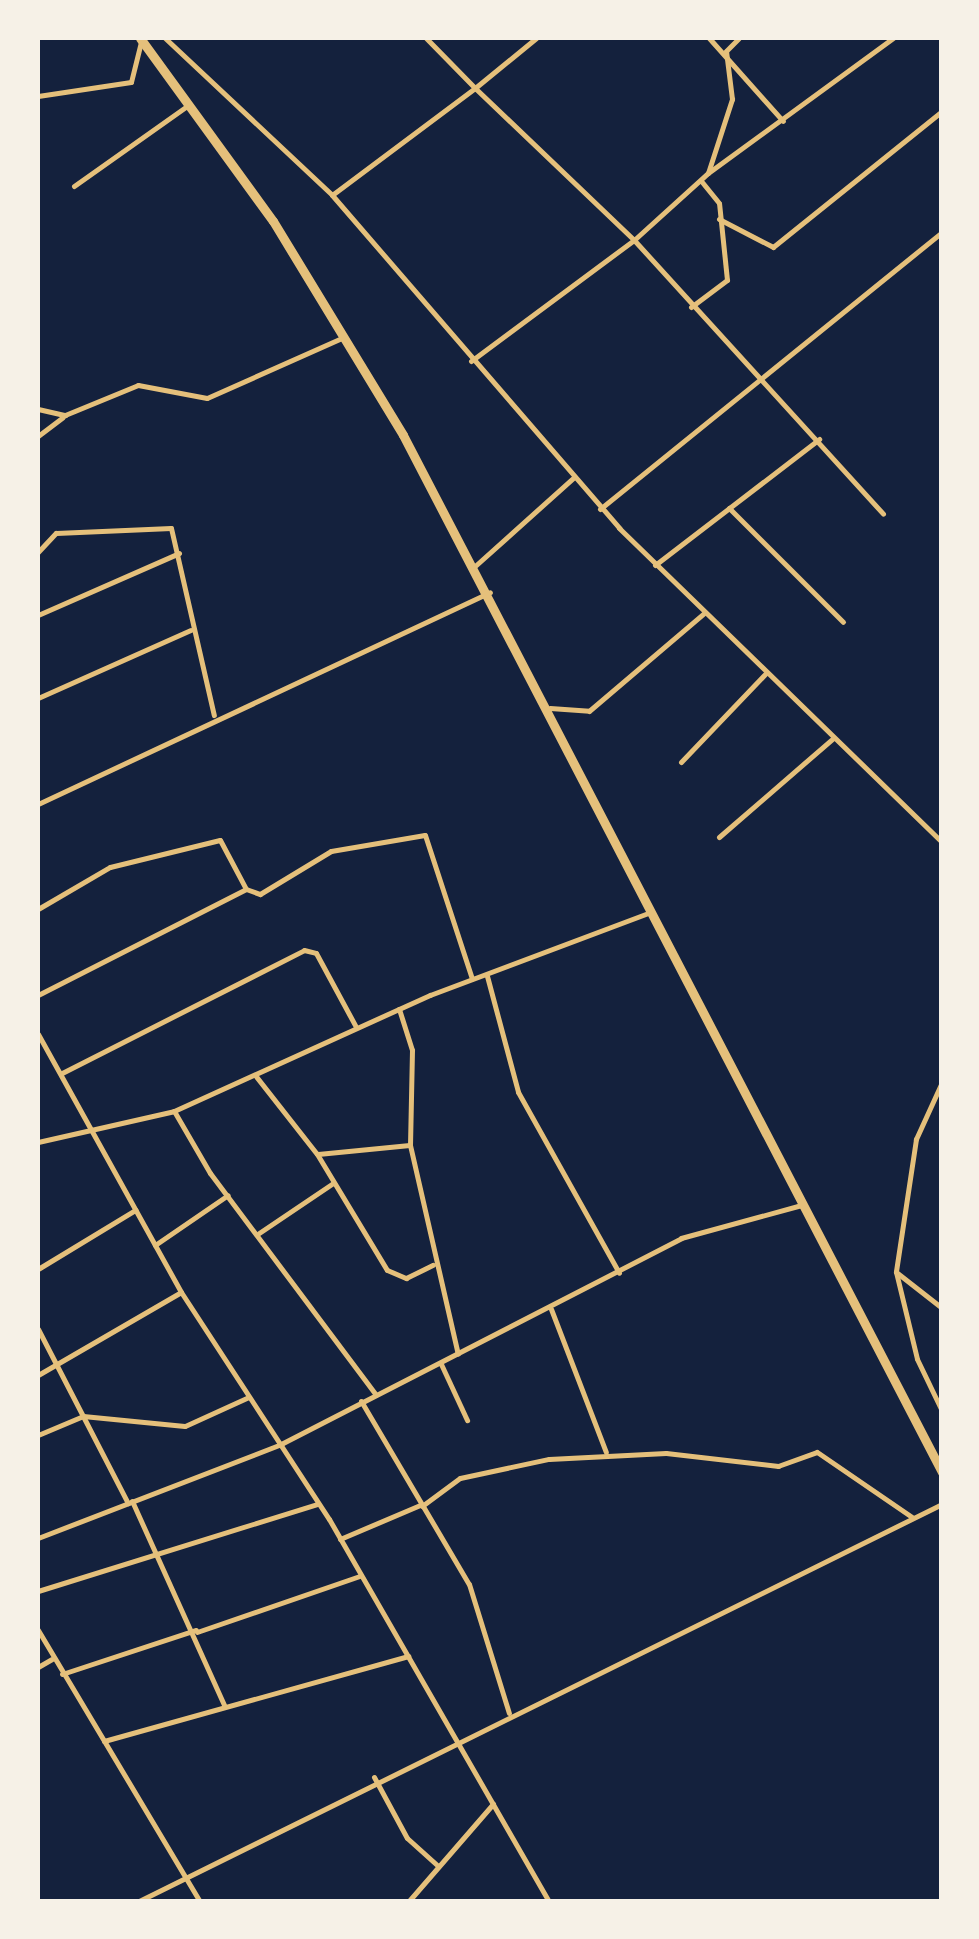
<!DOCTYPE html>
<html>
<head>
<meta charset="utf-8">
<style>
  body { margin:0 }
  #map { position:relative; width:979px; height:1939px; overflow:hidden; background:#14213d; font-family:"Work Sans",sans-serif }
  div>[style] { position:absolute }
  .minor>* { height:5px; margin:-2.5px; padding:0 2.5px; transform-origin:2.5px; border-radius:2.5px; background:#e5c07b }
  .trunk>* { height:9px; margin:-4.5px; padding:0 4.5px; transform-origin:4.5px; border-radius:4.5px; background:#e5c07b }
  span { translate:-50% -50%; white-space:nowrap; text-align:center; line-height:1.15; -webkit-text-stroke:10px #f6f1e7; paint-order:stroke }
  .frame { position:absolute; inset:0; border:40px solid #f6f1e7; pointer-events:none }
</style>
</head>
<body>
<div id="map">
  <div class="minor">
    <div style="left:165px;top:38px;width:229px;rotate:43.2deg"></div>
    <div style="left:332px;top:195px;width:440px;rotate:49.2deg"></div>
    <div style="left:619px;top:528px;width:450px;rotate:44.2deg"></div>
    <div style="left:426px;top:38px;width:70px;rotate:45.6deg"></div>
    <div style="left:475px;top:88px;width:79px;rotate:-39.3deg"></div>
    <div style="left:709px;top:38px;width:111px;rotate:48.3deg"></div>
    <div style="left:38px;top:96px;width:94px;rotate:-8.6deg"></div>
    <div style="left:131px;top:82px;width:41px;rotate:-76deg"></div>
    <div style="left:708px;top:173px;width:229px;rotate:-36.1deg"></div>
    <div style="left:74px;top:186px;width:138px;rotate:-35.3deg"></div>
    <div style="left:332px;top:195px;width:179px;rotate:-36.8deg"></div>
    <div style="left:475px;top:88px;width:220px;rotate:43.7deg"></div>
    <div style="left:634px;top:240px;width:100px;rotate:-42.2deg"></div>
    <div style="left:708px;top:173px;width:78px;rotate:-72deg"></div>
    <div style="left:732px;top:99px;width:48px;rotate:-97.1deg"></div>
    <div style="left:726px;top:51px;width:18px;rotate:-45deg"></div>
    <div style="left:719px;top:219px;width:61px;rotate:27.4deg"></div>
    <div style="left:773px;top:247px;width:217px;rotate:-38.8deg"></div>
    <div style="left:691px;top:307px;width:45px;rotate:-36.9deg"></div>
    <div style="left:727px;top:280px;width:77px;rotate:-95.9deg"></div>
    <div style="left:719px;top:203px;width:28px;rotate:-129deg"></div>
    <div style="left:471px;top:361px;width:203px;rotate:-36.6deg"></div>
    <div style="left:634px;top:240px;width:370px;rotate:47.7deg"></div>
    <div style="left:38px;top:409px;width:28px;rotate:13deg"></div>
    <div style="left:65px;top:415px;width:79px;rotate:-22.3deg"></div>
    <div style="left:138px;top:385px;width:70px;rotate:10.7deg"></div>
    <div style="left:207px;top:398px;width:150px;rotate:-24deg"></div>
    <div style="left:38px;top:436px;width:31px;rotate:-37deg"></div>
    <div style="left:729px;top:508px;width:161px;rotate:45deg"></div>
    <div style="left:600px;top:509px;width:440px;rotate:-39deg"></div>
    <div style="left:38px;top:552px;width:26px;rotate:-47deg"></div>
    <div style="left:56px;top:533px;width:115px;rotate:-2.5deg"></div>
    <div style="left:171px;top:528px;width:192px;rotate:77.1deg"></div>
    <div style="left:655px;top:565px;width:207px;rotate:-37.5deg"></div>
    <div style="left:475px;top:566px;width:132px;rotate:-41.9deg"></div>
    <div style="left:38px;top:615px;width:154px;rotate:-23.7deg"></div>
    <div style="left:38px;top:698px;width:167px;rotate:-24deg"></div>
    <div style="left:550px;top:708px;width:39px;rotate:4deg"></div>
    <div style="left:589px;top:711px;width:151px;rotate:-40.4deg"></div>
    <div style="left:681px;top:762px;width:122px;rotate:-46.3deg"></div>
    <div style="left:38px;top:804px;width:499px;rotate:-25.1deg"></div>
    <div style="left:719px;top:837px;width:150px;rotate:-40.9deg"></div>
    <div style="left:38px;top:909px;width:83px;rotate:-30.3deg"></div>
    <div style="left:110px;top:867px;width:113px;rotate:-13.8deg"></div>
    <div style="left:220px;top:840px;width:55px;rotate:62deg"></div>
    <div style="left:246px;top:889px;width:15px;rotate:20deg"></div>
    <div style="left:260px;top:894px;width:83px;rotate:-31.2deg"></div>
    <div style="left:331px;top:851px;width:95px;rotate:-9.7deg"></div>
    <div style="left:425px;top:835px;width:151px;rotate:71.9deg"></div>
    <div style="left:487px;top:976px;width:120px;rotate:75deg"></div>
    <div style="left:518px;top:1092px;width:207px;rotate:60.8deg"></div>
    <div style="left:38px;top:995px;width:233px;rotate:-27deg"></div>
    <div style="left:399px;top:1009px;width:43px;rotate:72.4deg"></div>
    <div style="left:412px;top:1050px;width:95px;rotate:91.2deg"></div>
    <div style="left:410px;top:1145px;width:214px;rotate:77.1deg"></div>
    <div style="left:38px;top:1034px;width:295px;rotate:61deg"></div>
    <div style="left:181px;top:1292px;width:271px;rotate:56.9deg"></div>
    <div style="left:329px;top:1519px;width:442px;rotate:60.1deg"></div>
    <div style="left:62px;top:1073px;width:271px;rotate:-26.9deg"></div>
    <div style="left:304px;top:950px;width:12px;rotate:14deg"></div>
    <div style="left:316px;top:953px;width:84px;rotate:61.6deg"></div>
    <div style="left:255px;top:1075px;width:100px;rotate:51.9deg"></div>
    <div style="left:317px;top:1154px;width:135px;rotate:58.9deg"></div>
    <div style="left:387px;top:1270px;width:21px;rotate:23deg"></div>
    <div style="left:406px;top:1278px;width:30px;rotate:-26deg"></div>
    <div style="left:942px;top:1082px;width:63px;rotate:114.5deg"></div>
    <div style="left:916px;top:1139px;width:134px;rotate:98.6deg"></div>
    <div style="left:896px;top:1272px;width:89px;rotate:76.4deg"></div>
    <div style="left:917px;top:1359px;width:58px;rotate:64.3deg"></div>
    <div style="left:174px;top:1111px;width:72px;rotate:59.9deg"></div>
    <div style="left:210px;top:1173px;width:277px;rotate:53.2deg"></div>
    <div style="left:38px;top:1142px;width:139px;rotate:-12.8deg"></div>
    <div style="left:174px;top:1111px;width:281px;rotate:-24.4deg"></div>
    <div style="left:430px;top:995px;width:236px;rotate:-20.6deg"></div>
    <div style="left:318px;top:1154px;width:92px;rotate:-5.6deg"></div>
    <div style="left:259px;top:1233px;width:89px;rotate:-34deg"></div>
    <div style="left:155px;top:1245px;width:88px;rotate:-34.4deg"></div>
    <div style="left:38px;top:1269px;width:114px;rotate:-31.3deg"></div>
    <div style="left:896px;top:1272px;width:58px;rotate:38deg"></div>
    <div style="left:551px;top:1309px;width:153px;rotate:69deg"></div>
    <div style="left:38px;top:1329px;width:196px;rotate:62.7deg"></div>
    <div style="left:441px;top:1364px;width:62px;rotate:65.1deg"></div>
    <div style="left:38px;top:1375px;width:165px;rotate:-30.1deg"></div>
    <div style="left:361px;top:1401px;width:212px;rotate:59.5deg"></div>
    <div style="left:469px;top:1584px;width:135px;rotate:72.8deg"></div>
    <div style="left:38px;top:1435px;width:49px;rotate:-22.9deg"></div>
    <div style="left:83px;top:1416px;width:102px;rotate:5.6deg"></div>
    <div style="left:185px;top:1426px;width:70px;rotate:-24.4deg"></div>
    <div style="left:132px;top:1501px;width:224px;rotate:65.7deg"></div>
    <div style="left:422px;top:1506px;width:47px;rotate:-36.4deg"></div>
    <div style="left:460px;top:1478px;width:91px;rotate:-12.1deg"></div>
    <div style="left:549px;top:1459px;width:117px;rotate:-2.9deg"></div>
    <div style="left:666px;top:1453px;width:113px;rotate:6.6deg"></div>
    <div style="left:778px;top:1466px;width:41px;rotate:-19.7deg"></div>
    <div style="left:817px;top:1452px;width:115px;rotate:34.4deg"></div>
    <div style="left:38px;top:1538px;width:261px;rotate:-21.1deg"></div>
    <div style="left:281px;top:1444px;width:450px;rotate:-27.2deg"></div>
    <div style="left:681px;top:1238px;width:125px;rotate:-15.3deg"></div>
    <div style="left:340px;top:1539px;width:87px;rotate:-23deg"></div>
    <div style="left:38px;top:1591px;width:293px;rotate:-17.3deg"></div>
    <div style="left:38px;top:1630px;width:317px;rotate:59.2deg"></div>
    <div style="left:197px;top:1632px;width:172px;rotate:-19deg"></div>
    <div style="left:38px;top:1667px;width:16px;rotate:-30deg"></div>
    <div style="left:62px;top:1674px;width:141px;rotate:-18.2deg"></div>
    <div style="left:104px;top:1741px;width:316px;rotate:-15.6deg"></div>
    <div style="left:374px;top:1777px;width:69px;rotate:61.6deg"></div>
    <div style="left:407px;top:1838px;width:40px;rotate:42deg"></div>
    <div style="left:137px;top:1902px;width:898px;rotate:-26.31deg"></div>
    <div style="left:408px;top:1902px;width:130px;rotate:-49.1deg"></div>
  </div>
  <div class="trunk">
    <div style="left:140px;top:38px;width:226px;rotate:54deg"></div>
    <div style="left:273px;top:221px;width:250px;rotate:58.7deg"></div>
    <div style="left:403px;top:435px;width:1169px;rotate:62.54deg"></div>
  </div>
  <div class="frame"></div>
</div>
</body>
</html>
